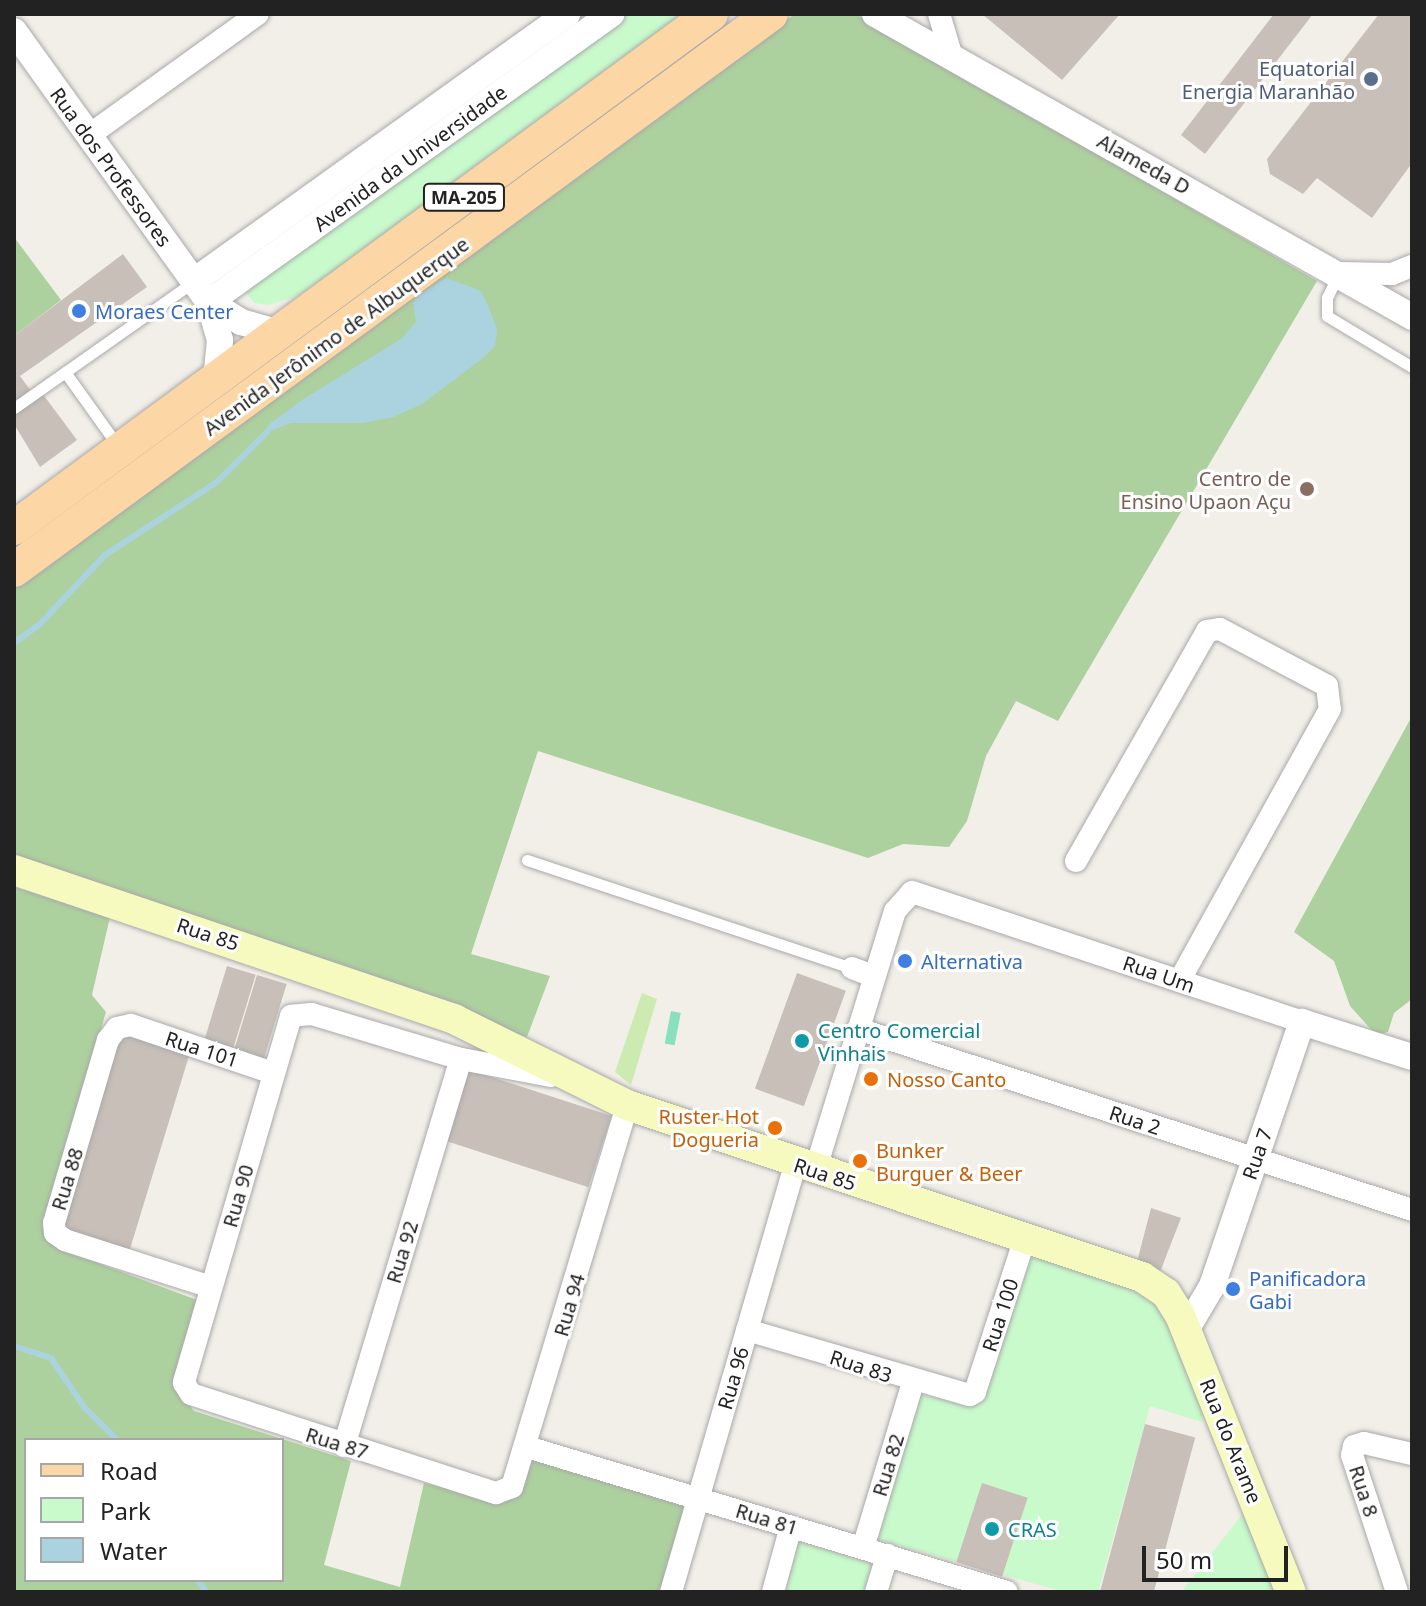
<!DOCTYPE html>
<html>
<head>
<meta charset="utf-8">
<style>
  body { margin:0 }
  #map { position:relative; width:1426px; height:1606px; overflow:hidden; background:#f2efe9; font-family:"Noto Sans",sans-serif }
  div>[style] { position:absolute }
  .grass>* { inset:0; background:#cdebb0 }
  .forest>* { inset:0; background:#add19e }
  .park>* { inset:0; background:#c8facc }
  .pitch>* { inset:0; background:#88e0be; transform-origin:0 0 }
  .water>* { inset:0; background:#aad3df }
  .stream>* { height:6px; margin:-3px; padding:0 3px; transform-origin:3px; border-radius:3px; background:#aad3df }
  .building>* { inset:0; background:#c7bfb8; transform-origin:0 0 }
  .roads { filter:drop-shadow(0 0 2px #a9a9a9) drop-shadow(0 0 2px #a9a9a9) }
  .service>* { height:11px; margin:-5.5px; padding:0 5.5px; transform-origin:5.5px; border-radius:5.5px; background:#fff }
  .minor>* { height:22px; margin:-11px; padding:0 11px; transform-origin:11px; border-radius:11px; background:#fff }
  .tertiary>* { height:26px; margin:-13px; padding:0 13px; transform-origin:13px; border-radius:13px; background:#fff }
  .secondary>* { height:30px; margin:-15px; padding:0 15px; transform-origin:15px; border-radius:15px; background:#f7fabf }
  .primary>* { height:34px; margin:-17px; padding:0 17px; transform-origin:17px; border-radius:17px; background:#fcd6a4 }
  .dots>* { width:22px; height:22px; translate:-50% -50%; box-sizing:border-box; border:4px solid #fff; border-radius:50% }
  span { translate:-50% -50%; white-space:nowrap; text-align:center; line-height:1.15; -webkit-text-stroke:6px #fff; paint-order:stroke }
  .shield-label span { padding:2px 6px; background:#fff; border:2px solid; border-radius:6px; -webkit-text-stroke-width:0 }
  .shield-label { font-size:18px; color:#222; font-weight:700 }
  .service-label { font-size:20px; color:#4e5e75 }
  .right { translate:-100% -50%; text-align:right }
  .street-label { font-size:20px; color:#222 }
  .shop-label { font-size:20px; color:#366cbe }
  .left { translate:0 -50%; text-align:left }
  .education-label { font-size:20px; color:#785e54 }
  .culture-label { font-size:20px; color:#0d838f }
  .food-label { font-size:20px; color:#c56008 }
  .frame { position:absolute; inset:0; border:16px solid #222; pointer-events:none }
  .legend { position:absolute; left:24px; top:1438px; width:260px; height:144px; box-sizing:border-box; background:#fff; border:2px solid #a7a7a7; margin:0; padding:10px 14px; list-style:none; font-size:24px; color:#222 }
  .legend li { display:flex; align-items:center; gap:16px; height:40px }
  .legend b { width:40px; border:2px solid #a7a7a7 }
  .scale { position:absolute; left:1142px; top:1546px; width:146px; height:36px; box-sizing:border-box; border:4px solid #222; border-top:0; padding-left:10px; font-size:24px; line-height:28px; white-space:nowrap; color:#222; -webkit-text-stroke:6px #fff; paint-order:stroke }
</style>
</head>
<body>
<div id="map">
  <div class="grass">
    <div style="clip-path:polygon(642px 993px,657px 999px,631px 1085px,615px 1072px)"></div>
  </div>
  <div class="forest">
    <div style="clip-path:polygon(795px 14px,859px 16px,1317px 281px,1058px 721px,1016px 701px,986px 756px,967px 821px,949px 847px,903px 844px,868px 858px,538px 751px,471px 954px,550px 976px,527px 1037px,14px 871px,14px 578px,157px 467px)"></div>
    <div style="clip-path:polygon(14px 237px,61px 300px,14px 336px)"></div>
    <div style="clip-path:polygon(1412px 716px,1412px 999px,1394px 1013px,1388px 1032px,1376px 1035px,1350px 1006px,1334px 961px,1294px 932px)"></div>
    <div style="clip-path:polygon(evenodd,14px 887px,110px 917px,92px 995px,106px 1012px,43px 1226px,47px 1238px,57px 1248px,197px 1300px,178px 1390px,194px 1411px,351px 1461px,324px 1565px,400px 1587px,424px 1483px,497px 1501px,524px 1483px,533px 1458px,691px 1497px,663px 1592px,14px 1592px,14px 887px,26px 1440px,282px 1440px,282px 1580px,26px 1580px,26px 1440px)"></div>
  </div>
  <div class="park">
    <div style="clip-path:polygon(629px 14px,689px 14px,298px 296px,269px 305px,254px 303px,244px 291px)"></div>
    <div style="clip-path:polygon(1030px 1245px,1139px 1283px,1164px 1309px,1205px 1403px,1202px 1422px,1150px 1406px,1098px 1592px,1064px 1592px,876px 1539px,918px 1395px,980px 1405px)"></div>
    <div style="clip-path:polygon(1244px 1512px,1277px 1592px,1183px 1590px)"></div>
    <div style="clip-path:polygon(800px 1537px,876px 1557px,866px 1592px,785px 1592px)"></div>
  </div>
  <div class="pitch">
    <div style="left:671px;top:1011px;width:10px;height:33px;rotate:11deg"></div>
  </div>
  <div class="water">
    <div style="clip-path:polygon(446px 278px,481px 291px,489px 308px,497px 329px,495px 346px,483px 358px,422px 404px,393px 417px,363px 423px,291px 423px,267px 432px,267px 426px,302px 400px,401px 339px,416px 322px,413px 303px,419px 294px)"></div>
  </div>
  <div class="stream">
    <div style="left:14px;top:643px;width:31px;rotate:-36deg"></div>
    <div style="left:39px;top:625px;width:96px;rotate:-46.7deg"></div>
    <div style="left:105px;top:555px;width:134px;rotate:-33.1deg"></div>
    <div style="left:217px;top:482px;width:71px;rotate:-45deg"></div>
    <div style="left:14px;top:1346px;width:39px;rotate:18deg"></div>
    <div style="left:51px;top:1358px;width:59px;rotate:56deg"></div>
    <div style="left:84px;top:1407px;width:47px;rotate:45deg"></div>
    <div style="left:198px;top:1580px;width:14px;rotate:56deg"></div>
  </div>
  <div class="building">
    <div style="clip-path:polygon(982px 14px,1120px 14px,1062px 80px)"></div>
    <div style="clip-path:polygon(1274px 14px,1313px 14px,1205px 154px,1181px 135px)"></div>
    <div style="clip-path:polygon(1379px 14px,1412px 14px,1412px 163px,1372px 218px,1317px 178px,1303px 194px,1270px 174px,1267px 159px)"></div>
    <div style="clip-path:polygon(123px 254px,147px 287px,20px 376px,36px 398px,42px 393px,77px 440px,40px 467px,14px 424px,14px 336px)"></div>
    <div style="left:227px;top:966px;width:30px;height:79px;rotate:17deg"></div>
    <div style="left:797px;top:973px;width:52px;height:123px;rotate:20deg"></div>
    <div style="left:257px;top:975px;width:31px;height:80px;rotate:17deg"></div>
    <div style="left:120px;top:1032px;width:73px;height:206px;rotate:17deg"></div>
    <div style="left:467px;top:1069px;width:152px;height:75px;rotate:18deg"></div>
    <div style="clip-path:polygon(1151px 1208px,1181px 1218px,1160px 1272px,1137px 1262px)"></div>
    <div style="left:1145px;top:1424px;width:52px;height:174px;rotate:15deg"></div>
    <div style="left:982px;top:1483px;width:48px;height:83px;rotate:18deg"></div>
  </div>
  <div class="roads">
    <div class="service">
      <div style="left:1338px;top:275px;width:25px;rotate:116deg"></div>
      <div style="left:1327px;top:298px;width:18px;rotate:90deg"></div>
      <div style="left:1327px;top:316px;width:99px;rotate:31deg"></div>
      <div style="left:65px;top:372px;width:91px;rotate:54.4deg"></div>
      <div style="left:14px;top:408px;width:219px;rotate:-35.1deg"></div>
      <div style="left:527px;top:860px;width:342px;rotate:18.4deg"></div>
    </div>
    <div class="minor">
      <div style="left:939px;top:14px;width:45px;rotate:73.2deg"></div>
      <div style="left:88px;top:136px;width:209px;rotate:-35.7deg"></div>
      <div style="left:1339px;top:273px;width:53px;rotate:1.1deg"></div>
      <div style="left:1392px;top:274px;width:22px;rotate:-22deg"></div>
      <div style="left:1076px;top:861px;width:265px;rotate:-60.3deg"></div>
      <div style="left:1207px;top:631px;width:13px;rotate:-9deg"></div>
      <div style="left:1220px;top:629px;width:121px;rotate:28deg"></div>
      <div style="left:1327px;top:686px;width:23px;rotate:83deg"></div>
      <div style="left:1330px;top:709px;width:311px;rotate:119deg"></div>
      <div style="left:852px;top:968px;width:22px;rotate:21deg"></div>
      <div style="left:858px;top:1029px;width:583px;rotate:18.09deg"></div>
      <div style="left:551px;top:1076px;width:92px;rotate:-169.3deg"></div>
      <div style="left:461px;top:1059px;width:156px;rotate:-163.2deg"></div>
      <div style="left:312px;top:1014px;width:21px;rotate:175deg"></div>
      <div style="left:291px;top:1016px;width:382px;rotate:106.3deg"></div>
      <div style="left:184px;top:1383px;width:13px;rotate:58deg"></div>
      <div style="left:191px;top:1394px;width:321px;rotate:18deg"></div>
      <div style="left:496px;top:1493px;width:17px;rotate:-21deg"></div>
      <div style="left:512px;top:1487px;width:399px;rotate:-73.2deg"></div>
      <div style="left:815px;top:1171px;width:272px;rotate:-72.9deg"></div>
      <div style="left:895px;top:911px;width:25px;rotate:-48deg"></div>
      <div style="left:912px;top:892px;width:411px;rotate:18.4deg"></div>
      <div style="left:211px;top:1287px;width:153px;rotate:-162.2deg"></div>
      <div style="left:65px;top:1240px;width:12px;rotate:-145deg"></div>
      <div style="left:55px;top:1233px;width:10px;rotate:-96deg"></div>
      <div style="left:54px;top:1223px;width:191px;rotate:-73.6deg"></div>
      <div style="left:108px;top:1040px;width:15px;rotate:-53deg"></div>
      <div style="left:117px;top:1028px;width:14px;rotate:-12deg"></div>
      <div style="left:131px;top:1025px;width:150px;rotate:18.7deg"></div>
      <div style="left:747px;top:1330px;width:232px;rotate:16.3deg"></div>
      <div style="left:970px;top:1395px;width:6px;rotate:-31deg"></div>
      <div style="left:975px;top:1392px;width:162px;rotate:-72deg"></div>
      <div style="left:344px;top:1446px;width:404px;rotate:-73.2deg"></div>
      <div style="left:527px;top:1447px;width:501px;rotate:16.81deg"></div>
      <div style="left:863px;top:1548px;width:173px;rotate:-73.2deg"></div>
      <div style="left:671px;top:1592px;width:446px;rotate:-73.8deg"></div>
      <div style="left:773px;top:1592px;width:68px;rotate:-74.7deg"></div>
      <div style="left:876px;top:1592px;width:39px;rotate:-73deg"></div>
      <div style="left:1397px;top:1592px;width:144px;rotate:-108.2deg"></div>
      <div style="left:1352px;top:1455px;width:9px;rotate:-77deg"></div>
      <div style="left:1354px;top:1446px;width:10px;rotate:-17deg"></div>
      <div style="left:1364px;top:1443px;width:49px;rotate:12.9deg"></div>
    </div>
    <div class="tertiary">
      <div style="left:875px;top:14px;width:617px;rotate:29.43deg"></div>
      <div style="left:14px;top:31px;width:334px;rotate:54.3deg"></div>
      <div style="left:209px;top:302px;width:38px;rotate:32deg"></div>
      <div style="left:241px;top:322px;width:41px;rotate:15.8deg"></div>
      <div style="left:194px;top:281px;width:459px;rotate:-35.6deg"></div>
      <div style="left:209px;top:302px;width:495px;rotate:-35.6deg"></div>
      <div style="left:209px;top:302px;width:40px;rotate:74deg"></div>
      <div style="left:220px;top:340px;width:40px;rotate:95.7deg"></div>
      <div style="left:1186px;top:1330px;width:51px;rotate:-59.4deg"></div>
      <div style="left:1212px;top:1286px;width:279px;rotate:-71.2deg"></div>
      <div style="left:1302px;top:1022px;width:115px;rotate:17.7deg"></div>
    </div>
    <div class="secondary">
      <div style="left:14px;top:870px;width:465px;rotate:18.7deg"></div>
      <div style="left:454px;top:1019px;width:193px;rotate:26.4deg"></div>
      <div style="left:627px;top:1105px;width:543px;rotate:18.47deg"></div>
      <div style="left:1142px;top:1277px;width:29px;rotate:34deg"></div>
      <div style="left:1166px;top:1293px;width:26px;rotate:58deg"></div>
      <div style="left:1180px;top:1315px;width:298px;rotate:68.2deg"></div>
    </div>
    <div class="primary">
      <div style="left:14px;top:528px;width:866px;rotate:-36.41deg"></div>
      <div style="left:14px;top:570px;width:939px;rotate:-36.3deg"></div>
    </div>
  </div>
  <div class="dots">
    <div style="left:1371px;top:79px;background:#5c6f8a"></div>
    <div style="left:79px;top:311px;background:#3f7fe0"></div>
    <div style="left:1307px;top:489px;background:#8d6e63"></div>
    <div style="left:905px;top:961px;background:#3f7fe0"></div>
    <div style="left:802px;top:1041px;background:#0f9aa8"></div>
    <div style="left:871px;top:1079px;background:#e8710a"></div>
    <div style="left:775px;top:1128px;background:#e8710a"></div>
    <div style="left:860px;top:1161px;background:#e8710a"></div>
    <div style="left:1233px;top:1289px;background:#3f7fe0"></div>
    <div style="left:992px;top:1529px;background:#0f9aa8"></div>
  </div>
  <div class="shield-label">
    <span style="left:464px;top:197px">MA-205</span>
  </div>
  <div class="service-label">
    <span class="right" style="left:1355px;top:80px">Equatorial<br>Energia Maranhão</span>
  </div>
  <div class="street-label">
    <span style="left:410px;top:158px;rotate:-36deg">Avenida da Universidade</span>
    <span style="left:1144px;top:164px;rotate:29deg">Alameda D</span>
    <span style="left:111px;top:167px;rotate:54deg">Rua dos Professores</span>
    <span style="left:336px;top:336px;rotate:-36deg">Avenida Jerônimo de Albuquerque</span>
    <span style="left:208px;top:934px;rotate:18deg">Rua 85</span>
    <span style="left:1159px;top:974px;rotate:19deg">Rua Um</span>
    <span style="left:202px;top:1049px;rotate:18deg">Rua 101</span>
    <span style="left:1135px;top:1120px;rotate:18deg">Rua 2</span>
    <span style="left:1257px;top:1154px;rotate:-71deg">Rua 7</span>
    <span style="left:825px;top:1174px;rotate:18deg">Rua 85</span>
    <span style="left:67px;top:1179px;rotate:-73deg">Rua 88</span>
    <span style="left:238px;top:1196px;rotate:-74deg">Rua 90</span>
    <span style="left:402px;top:1252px;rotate:-73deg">Rua 92</span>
    <span style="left:569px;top:1305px;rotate:-74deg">Rua 94</span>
    <span style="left:1000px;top:1315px;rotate:-72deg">Rua 100</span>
    <span style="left:861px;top:1366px;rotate:18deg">Rua 83</span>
    <span style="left:733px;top:1378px;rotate:-74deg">Rua 96</span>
    <span style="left:1231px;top:1441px;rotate:68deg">Rua do Arame</span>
    <span style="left:337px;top:1443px;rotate:17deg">Rua 87</span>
    <span style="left:888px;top:1465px;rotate:-73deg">Rua 82</span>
    <span style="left:1364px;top:1491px;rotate:72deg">Rua 8</span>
    <span style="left:767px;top:1519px;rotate:17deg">Rua 81</span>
  </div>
  <div class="shop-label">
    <span class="left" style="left:95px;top:311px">Moraes Center</span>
    <span class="left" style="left:921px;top:961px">Alternativa</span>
    <span class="left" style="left:1249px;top:1290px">Panificadora<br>Gabi</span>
  </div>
  <div class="education-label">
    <span class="right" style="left:1291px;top:490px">Centro de<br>Ensino Upaon Açu</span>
  </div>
  <div class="culture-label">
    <span class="left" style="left:818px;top:1042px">Centro Comercial<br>Vinhais</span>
    <span class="left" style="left:1008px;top:1529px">CRAS</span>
  </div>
  <div class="food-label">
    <span class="left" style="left:887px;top:1079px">Nosso Canto</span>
    <span class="right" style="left:759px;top:1128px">Ruster Hot<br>Dogueria</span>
    <span class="left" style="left:876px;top:1162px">Bunker<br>Burguer &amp; Beer</span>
  </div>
  <div class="frame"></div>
  <ul class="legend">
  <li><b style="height:10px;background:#fcd6a4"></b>Road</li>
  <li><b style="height:22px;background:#c8facc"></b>Park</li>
  <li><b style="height:22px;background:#aad3df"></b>Water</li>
  </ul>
  <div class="scale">50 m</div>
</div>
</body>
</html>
